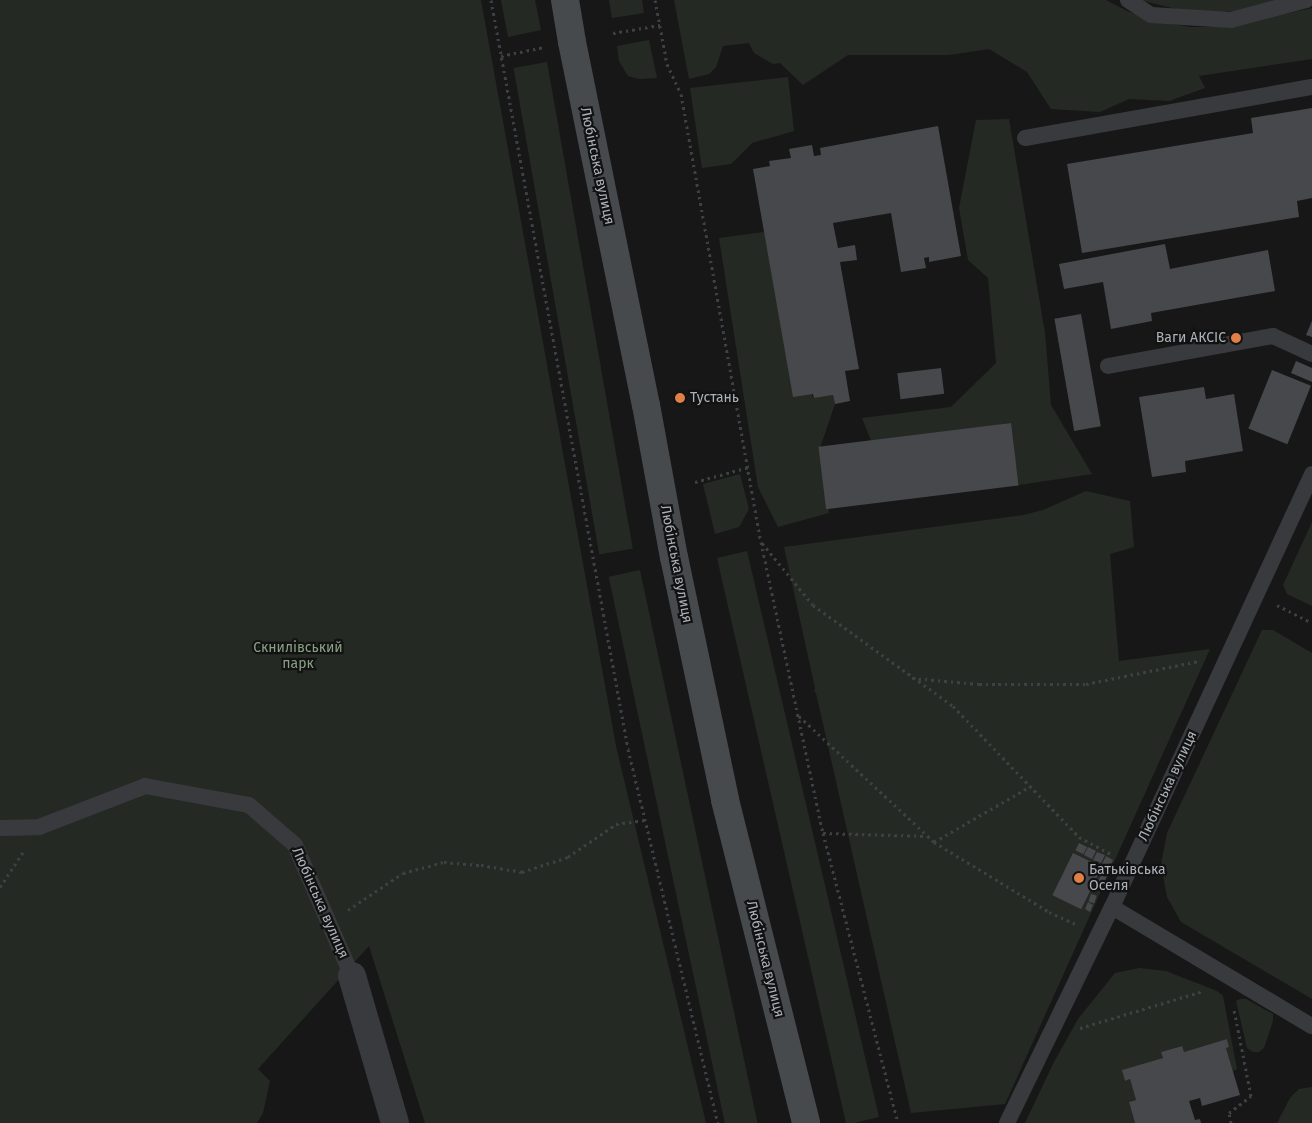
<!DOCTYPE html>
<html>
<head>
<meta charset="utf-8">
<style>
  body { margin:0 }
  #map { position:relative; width:1312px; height:1123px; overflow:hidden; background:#171718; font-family:"Fira Sans",sans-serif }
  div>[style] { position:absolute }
  .green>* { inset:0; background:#242a23; transform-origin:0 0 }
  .building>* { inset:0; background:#46484b; transform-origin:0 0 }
  .path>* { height:3px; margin-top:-1.5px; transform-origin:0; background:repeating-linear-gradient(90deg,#3e4144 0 2.5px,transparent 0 6.5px) }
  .service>* { height:16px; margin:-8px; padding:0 8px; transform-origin:8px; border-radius:8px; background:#383a3d }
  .minor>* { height:28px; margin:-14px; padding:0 14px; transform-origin:14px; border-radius:14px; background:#383a3d }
  .secondary>* { height:28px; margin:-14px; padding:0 14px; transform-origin:14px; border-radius:14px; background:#464a4d }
  .dots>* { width:14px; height:14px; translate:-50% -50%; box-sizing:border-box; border:2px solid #121213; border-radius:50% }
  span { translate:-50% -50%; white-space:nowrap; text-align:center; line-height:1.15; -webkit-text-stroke:4.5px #121213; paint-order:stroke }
  .street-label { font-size:14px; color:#aab2b7 }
  .poi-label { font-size:14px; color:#aab2b7 }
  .right { translate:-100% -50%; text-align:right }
  .left { translate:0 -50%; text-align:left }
  .park-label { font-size:14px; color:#8aa083 }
</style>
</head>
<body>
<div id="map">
  <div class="green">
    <div style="clip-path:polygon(0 0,481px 0,616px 746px,706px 1123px,425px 1123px,369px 946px,258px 1069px,270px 1081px,263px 1113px,257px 1123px,0 1123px)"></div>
    <div style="clip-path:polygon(501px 0,535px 0,541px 30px,508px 37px)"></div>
    <div style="clip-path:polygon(609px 0,642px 0,644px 13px,612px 18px)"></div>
    <div style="clip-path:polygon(674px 0,1106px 0,1127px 11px,1157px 21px,1190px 27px,1226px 27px,1312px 8px,1312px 59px,1199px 76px,1205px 88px,1169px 101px,1129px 99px,1100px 112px,1051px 109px,1027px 72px,989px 49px,949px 55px,848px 55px,803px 85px,780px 63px,773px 64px,754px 53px,749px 43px,723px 46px,716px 67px,709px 74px,689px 79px)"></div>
    <div style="clip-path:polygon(1140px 0,1290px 0,1240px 11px,1192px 13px)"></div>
    <div style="clip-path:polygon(649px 40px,657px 78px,639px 79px,628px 76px,619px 61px,617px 46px)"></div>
    <div style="left:547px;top:62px;width:494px;height:34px;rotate:80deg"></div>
    <div style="clip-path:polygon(788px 77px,794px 131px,752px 143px,731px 164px,702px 168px,690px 88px)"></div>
    <div style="clip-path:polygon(1009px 119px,1045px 333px,1051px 405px,1092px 474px,1019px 485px,1010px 423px,872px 443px,862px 418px,951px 407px,996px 363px,988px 278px,968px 260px,959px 208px,976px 120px)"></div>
    <div style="clip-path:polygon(764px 232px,813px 398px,833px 395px,835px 404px,819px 451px,829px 513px,778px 527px,758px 487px,719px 238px)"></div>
    <div style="clip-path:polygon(740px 474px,749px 509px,739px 527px,715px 534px,703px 484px)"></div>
    <div style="clip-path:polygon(1086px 491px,1130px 501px,1134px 547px,1110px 554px,1119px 661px,1210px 649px,1005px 1104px,911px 1113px,816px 693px,814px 691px,815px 688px,784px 547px,1023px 515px,1043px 510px)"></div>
    <div style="clip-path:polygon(1312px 522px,1312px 606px,1287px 594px,1283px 585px)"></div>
    <div style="clip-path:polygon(747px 551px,879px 1117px,854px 1123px,846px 1123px,717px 558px)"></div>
    <div style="left:640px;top:570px;width:566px;height:32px;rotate:78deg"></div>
    <div style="clip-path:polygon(1262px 630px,1273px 630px,1312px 653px,1312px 999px,1181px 922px,1167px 897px,1161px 864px,1167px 833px)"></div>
    <div style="clip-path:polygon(1139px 968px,1166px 971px,1217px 991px,1223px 996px,1237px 1069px,1233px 1071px,1226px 1048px,1229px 1047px,1227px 1039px,1184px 1052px,1181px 1046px,1161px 1052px,1163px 1058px,1123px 1070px,1125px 1081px,1130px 1079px,1136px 1100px,1129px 1102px,1135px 1123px,1025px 1123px,1054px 1062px,1078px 1019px,1115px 973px)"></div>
    <div style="clip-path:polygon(1240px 999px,1246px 999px,1273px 1014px,1273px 1021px,1264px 1048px,1259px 1052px,1253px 1052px,1247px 1048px,1236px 1001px)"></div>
    <div style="clip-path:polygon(1312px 1087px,1312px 1123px,1277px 1123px,1290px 1098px,1299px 1089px)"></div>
  </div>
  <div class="building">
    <div style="clip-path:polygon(1312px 108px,1312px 198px,1297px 201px,1299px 217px,1082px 253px,1067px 164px,1253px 133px,1251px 118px)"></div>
    <div style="clip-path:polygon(938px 126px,961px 256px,929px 262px,929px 257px,924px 258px,926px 268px,901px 272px,891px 213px,833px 223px,838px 248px,855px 245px,857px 260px,840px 262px,859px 369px,845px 371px,850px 401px,835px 404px,833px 395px,814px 398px,813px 394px,793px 397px,753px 169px,770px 166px,769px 161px,791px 158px,789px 149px,812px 145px,814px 156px,821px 155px,820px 148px)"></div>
    <div style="clip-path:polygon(1165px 244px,1170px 269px,1268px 250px,1275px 291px,1151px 313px,1152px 321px,1111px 329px,1103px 282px,1064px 289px,1059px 264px)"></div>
    <div style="left:1081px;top:314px;width:114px;height:27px;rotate:80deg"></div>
    <div style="clip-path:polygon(1312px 321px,1312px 337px,1306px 335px)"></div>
    <div style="clip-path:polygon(1296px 361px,1312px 368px,1312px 382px,1291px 373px)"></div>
    <div style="left:941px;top:368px;width:26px;height:44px;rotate:83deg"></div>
    <div style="left:1272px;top:370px;width:42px;height:63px;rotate:22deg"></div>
    <div style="clip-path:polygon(1204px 387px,1206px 399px,1234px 394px,1243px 451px,1185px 461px,1186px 472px,1152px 477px,1139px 397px)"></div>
    <div style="left:1011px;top:423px;width:63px;height:194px;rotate:83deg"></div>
    <div style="left:1079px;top:843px;width:9px;height:8px;rotate:27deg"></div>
    <div style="left:1088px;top:847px;width:9px;height:9px;rotate:27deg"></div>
    <div style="clip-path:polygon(1097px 852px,1105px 855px,1101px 863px,1093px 860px)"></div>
    <div style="left:1073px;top:853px;width:32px;height:47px;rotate:26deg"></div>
    <div style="clip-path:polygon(1106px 856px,1113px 860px,1110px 867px,1102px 864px)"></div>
    <div style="clip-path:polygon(1104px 869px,1109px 871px,1103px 885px,1097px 883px)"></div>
    <div style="left:1091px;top:894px;width:6px;height:8px;rotate:18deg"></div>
    <div style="clip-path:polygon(1088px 902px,1093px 905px,1090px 912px,1085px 909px)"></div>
    <div style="clip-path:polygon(1227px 1039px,1229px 1047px,1226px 1048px,1240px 1095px,1202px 1106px,1200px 1098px,1189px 1101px,1195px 1120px,1200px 1119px,1201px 1123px,1135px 1123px,1129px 1102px,1136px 1100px,1130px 1079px,1125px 1081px,1122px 1070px,1163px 1058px,1161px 1052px,1182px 1046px,1184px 1052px)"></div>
  </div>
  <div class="path">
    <div style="left:491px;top:0;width:761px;rotate:79.63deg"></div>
    <div style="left:628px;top:749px;width:385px;rotate:76.5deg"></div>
    <div style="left:655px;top:0;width:65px;rotate:79.4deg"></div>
    <div style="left:667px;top:64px;width:33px;rotate:65deg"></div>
    <div style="left:681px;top:94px;width:455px;rotate:79.9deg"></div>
    <div style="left:761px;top:542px;width:298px;rotate:78deg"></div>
    <div style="left:823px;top:833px;width:300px;rotate:75.5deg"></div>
    <div style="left:613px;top:33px;width:48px;rotate:-9.7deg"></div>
    <div style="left:501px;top:56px;width:44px;rotate:-11.8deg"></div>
    <div style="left:695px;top:482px;width:56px;rotate:-15.5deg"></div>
    <div style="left:762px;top:543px;width:80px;rotate:50.6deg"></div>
    <div style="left:813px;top:605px;width:173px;rotate:35.8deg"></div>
    <div style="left:953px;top:706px;width:182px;rotate:46.1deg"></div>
    <div style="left:1079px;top:837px;width:36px;rotate:28deg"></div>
    <div style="left:1277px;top:605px;width:39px;rotate:27deg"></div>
    <div style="left:912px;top:678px;width:67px;rotate:5.1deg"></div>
    <div style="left:979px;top:684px;width:107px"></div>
    <div style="left:1086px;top:684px;width:115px;rotate:-11.5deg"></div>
    <div style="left:799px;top:716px;width:185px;rotate:43deg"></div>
    <div style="left:934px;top:842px;width:135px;rotate:31.3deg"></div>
    <div style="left:1049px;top:912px;width:32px;rotate:24deg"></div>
    <div style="left:823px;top:833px;width:103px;rotate:1.7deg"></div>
    <div style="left:934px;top:842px;width:112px;rotate:-30deg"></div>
    <div style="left:0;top:887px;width:42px;rotate:-56.7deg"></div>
    <div style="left:348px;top:910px;width:66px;rotate:-33.9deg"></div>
    <div style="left:403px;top:873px;width:42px;rotate:-15deg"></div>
    <div style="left:444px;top:862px;width:37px;rotate:5deg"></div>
    <div style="left:481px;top:865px;width:42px;rotate:9.7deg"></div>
    <div style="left:522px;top:872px;width:48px;rotate:-18.1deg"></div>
    <div style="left:568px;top:857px;width:58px;rotate:-34.5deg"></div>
    <div style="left:616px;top:824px;width:29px;rotate:-8deg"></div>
    <div style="left:1080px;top:1028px;width:128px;rotate:-16.7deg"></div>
    <div style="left:1231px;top:1123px;width:10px;rotate:-101deg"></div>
    <div style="left:1229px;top:1113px;width:28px;rotate:-38deg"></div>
    <div style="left:1251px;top:1096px;width:89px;rotate:-101.1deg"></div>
  </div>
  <div class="service">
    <div style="left:1128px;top:0;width:27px;rotate:33deg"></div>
    <div style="left:1151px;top:15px;width:80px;rotate:3.6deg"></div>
    <div style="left:1231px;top:20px;width:78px;rotate:-14.9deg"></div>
    <div style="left:1025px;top:138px;width:291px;rotate:-10.1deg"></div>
    <div style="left:1108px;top:366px;width:168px;rotate:-10.3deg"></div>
    <div style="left:1273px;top:336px;width:43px;rotate:24.8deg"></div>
    <div style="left:0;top:828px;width:39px;rotate:-1deg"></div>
    <div style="left:39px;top:827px;width:114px;rotate:-21.1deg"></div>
    <div style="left:145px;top:786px;width:106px;rotate:10.4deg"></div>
    <div style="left:249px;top:805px;width:61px;rotate:41deg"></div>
    <div style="left:295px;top:845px;width:143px;rotate:66.5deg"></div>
    <div style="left:1112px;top:907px;width:233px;rotate:30.8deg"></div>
    <div style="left:1007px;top:1123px;width:240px;rotate:-64.1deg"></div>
    <div style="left:1112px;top:907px;width:477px;rotate:-65.2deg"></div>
  </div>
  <div class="minor">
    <div style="left:352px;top:976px;width:153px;rotate:73.7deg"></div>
  </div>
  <div class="secondary">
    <div style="left:565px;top:0;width:43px;rotate:80.5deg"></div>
    <div style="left:572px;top:42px;width:370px;rotate:78.5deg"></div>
    <div style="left:646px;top:405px;width:155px;rotate:79.6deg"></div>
    <div style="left:674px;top:557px;width:248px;rotate:78.1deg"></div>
    <div style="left:725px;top:800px;width:333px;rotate:75.9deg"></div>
  </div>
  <div class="dots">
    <div style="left:1236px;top:338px;background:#e08047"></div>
    <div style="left:680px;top:398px;background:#e08047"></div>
    <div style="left:1079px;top:878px;background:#e08047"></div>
  </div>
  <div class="street-label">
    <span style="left:597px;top:166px;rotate:78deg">Любінська вулиця</span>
    <span style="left:676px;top:564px;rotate:79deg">Любінська вулиця</span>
    <span style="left:1168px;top:786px;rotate:-65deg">Любінська вулиця</span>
    <span style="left:320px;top:903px;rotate:66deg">Любінська вулиця</span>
    <span style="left:765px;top:959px;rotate:76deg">Любінська вулиця</span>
  </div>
  <div class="poi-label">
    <span class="right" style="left:1226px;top:338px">Ваги АКСІС</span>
    <span class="left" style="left:690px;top:398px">Тустань</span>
    <span class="left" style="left:1089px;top:878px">Батьківська<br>Оселя</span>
  </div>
  <div class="park-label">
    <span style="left:298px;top:656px">Скнилівський<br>парк</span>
  </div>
</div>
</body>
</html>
